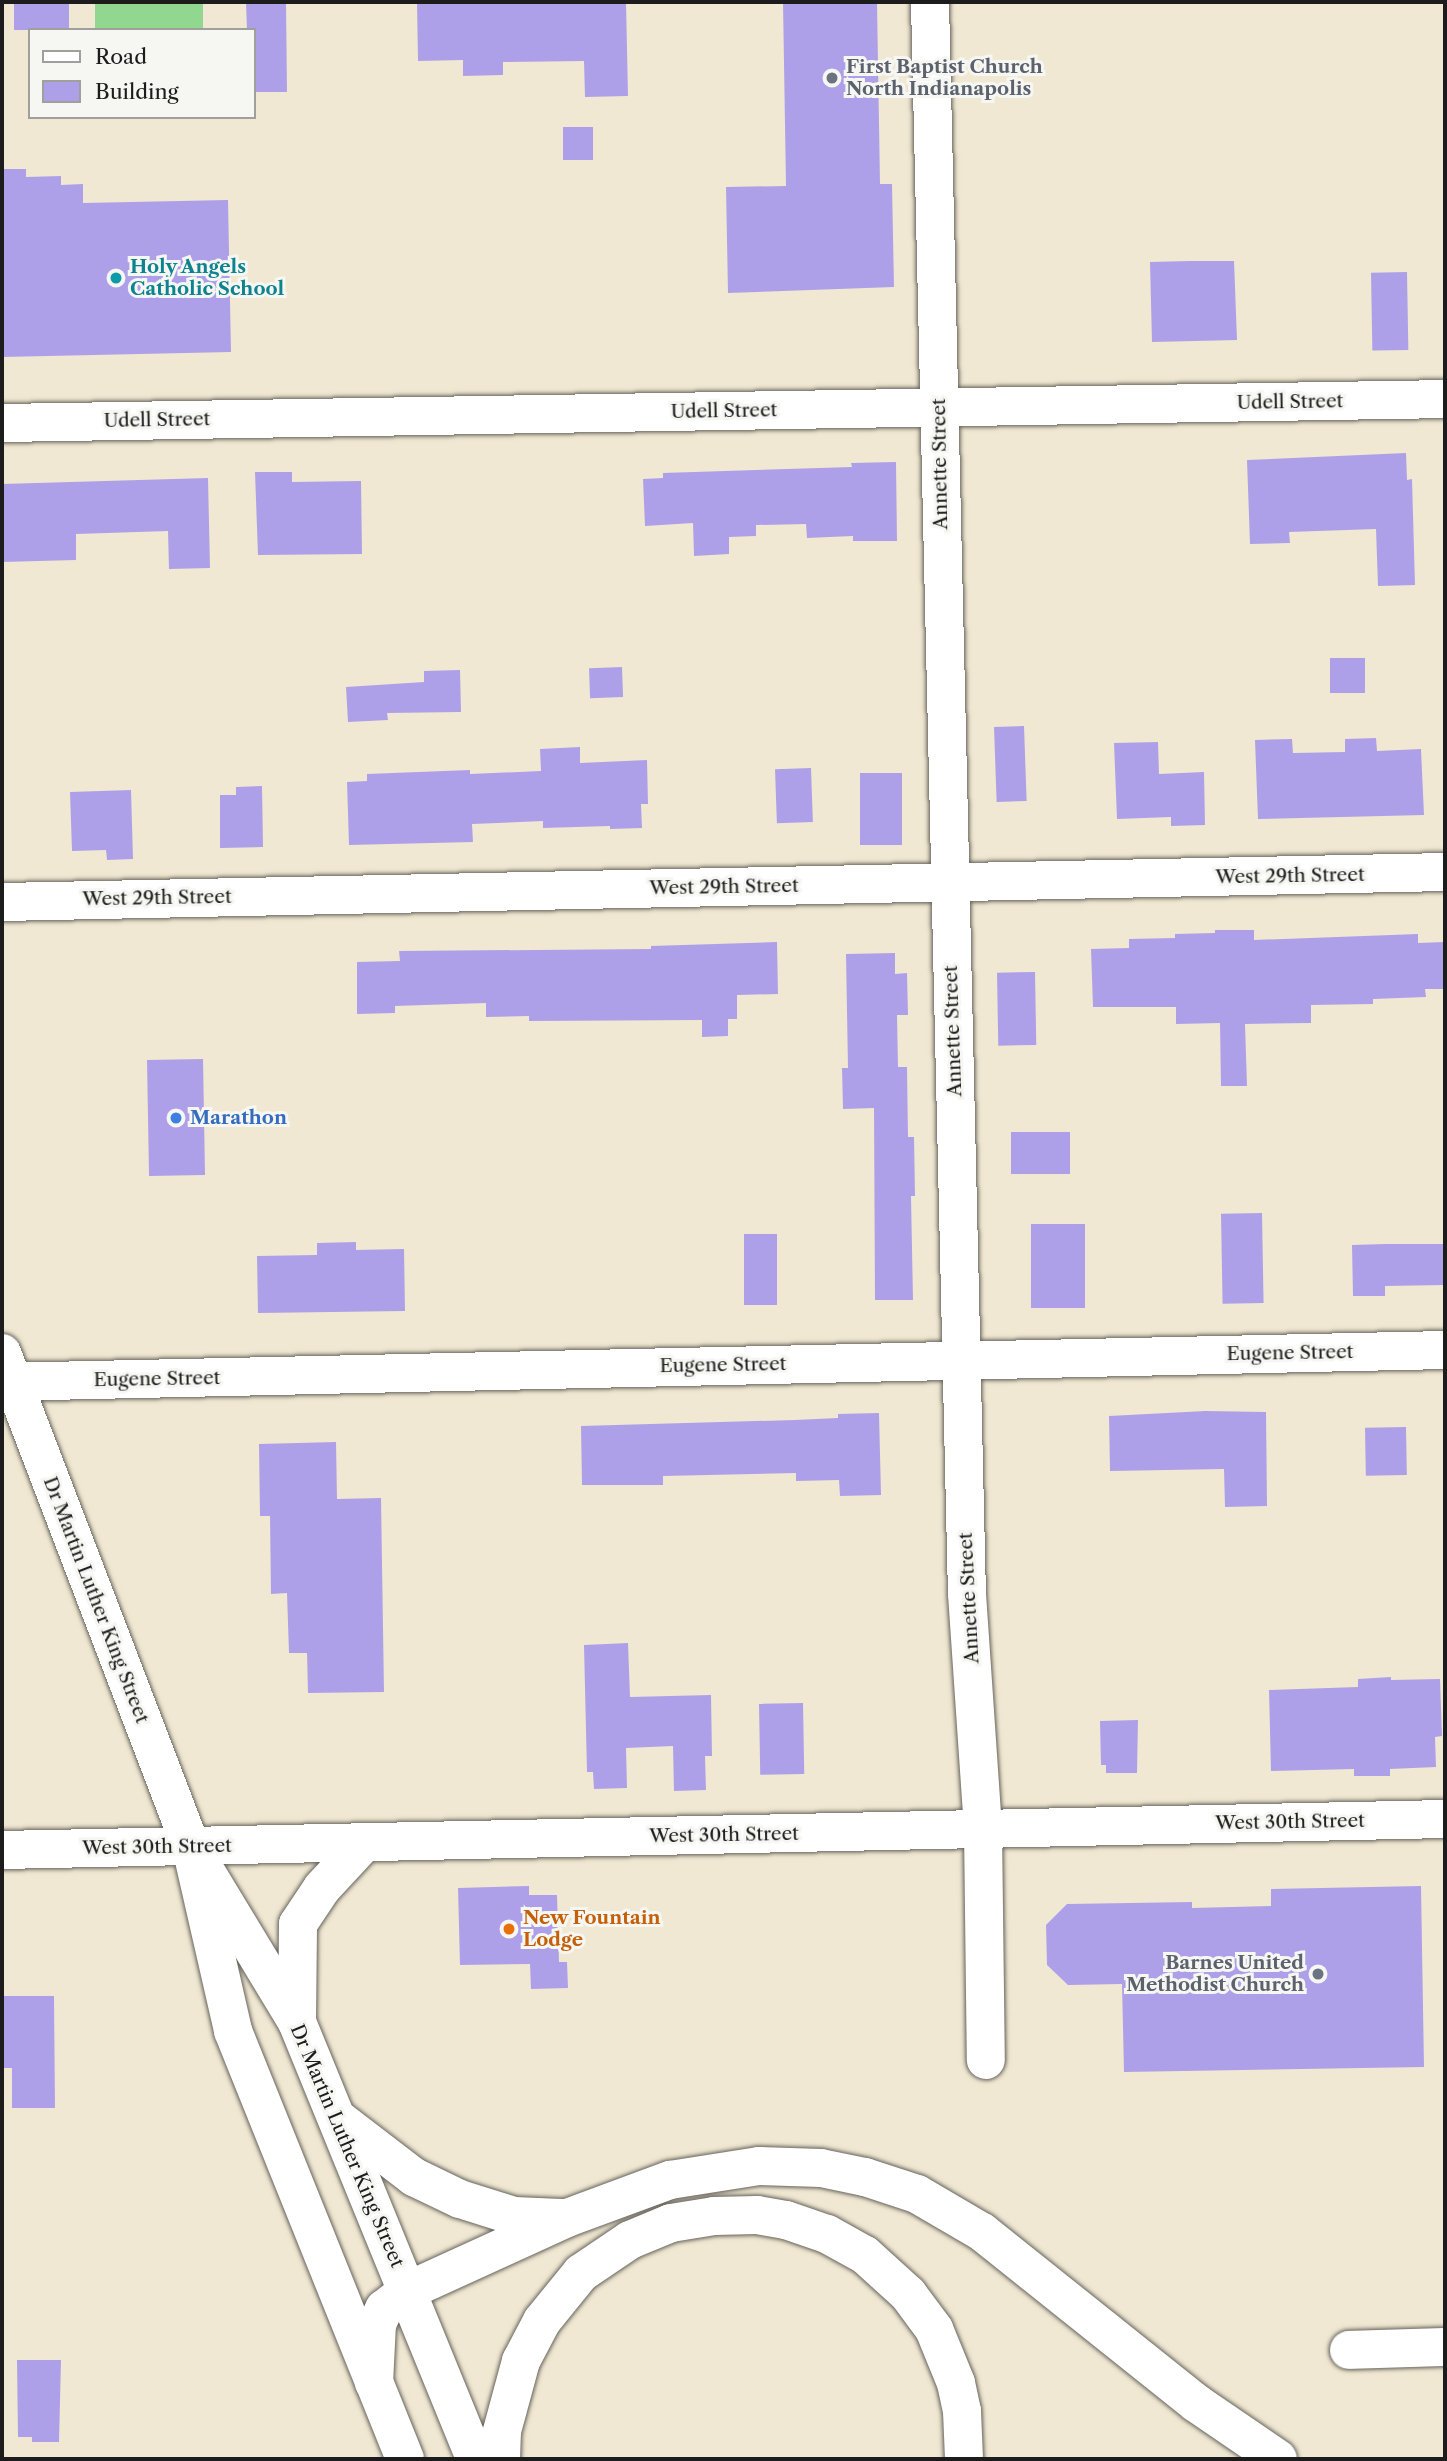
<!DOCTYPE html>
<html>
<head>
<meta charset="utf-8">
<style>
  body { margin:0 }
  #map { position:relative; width:1447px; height:2461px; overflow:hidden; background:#f0e8d2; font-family:"Libre Caslon Text",serif }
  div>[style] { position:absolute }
  .green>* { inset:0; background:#92d790; transform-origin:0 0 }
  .building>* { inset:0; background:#aea0e8; transform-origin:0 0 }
  .roads { filter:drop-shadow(0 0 2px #66635c) drop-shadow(0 0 2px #66635c) }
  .minor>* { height:38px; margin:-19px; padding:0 19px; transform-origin:19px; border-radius:19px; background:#fff }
  .major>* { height:38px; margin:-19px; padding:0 19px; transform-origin:19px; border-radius:19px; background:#fff }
  .highway>* { height:38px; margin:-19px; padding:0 19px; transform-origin:19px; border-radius:19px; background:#fff }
  .dots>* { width:19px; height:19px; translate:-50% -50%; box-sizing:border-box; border:4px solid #f6f6f2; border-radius:50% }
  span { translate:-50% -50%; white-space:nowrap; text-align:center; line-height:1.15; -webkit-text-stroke:6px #f6f6f2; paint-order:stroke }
  .worship-label { font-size:19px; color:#5b616d; font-weight:700 }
  .left { translate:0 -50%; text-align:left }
  .right { translate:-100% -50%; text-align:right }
  .culture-label { font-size:19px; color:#0d838f; font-weight:700 }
  .street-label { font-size:19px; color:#1c1c1c }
  .shop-label { font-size:19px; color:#366cbe; font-weight:700 }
  .food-label { font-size:19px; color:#c56008; font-weight:700 }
  .frame { position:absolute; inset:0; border:4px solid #1c1c1c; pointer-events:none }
  .legend { position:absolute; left:28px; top:28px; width:228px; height:91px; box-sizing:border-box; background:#f6f6f2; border:2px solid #9f9f9c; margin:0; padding:9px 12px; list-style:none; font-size:21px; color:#1c1c1c }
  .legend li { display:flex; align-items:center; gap:14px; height:35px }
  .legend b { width:35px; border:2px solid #9f9f9c }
</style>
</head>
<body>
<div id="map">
  <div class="green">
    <div style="left:203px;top:2px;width:28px;height:108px;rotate:90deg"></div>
  </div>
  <div class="building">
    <div style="left:14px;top:2px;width:55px;height:28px"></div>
    <div style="clip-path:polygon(246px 2px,286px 2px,287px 92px,254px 92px,254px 30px,247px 30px)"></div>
    <div style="clip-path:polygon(417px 2px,626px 2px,628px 96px,585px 97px,584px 61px,503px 62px,503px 75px,463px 76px,463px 60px,418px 61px)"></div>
    <div style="clip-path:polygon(783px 2px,877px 2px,880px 184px,892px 184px,894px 287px,728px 293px,726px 187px,786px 186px)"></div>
    <div style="left:563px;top:127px;width:30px;height:33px"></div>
    <div style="clip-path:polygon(2px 169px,26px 169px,26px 177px,61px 176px,61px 185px,83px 184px,83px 203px,228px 200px,231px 352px,2px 357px)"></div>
    <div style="clip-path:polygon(1190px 261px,1234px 261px,1237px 340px,1152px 342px,1150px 262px)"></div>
    <div style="left:1407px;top:272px;width:78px;height:36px;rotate:89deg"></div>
    <div style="clip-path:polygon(1406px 453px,1407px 480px,1412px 479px,1415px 585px,1378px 586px,1376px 529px,1289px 532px,1290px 543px,1250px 544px,1247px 460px)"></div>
    <div style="clip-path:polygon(896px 462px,897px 541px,853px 541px,853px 536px,807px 538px,806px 524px,756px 525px,756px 536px,729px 537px,729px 554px,694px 556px,693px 523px,645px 526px,643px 479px,663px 478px,663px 473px,852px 467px,851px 463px)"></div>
    <div style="clip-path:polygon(255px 472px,292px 472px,292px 482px,361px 481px,362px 554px,258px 555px)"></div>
    <div style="clip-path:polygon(208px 478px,210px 568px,169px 569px,168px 531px,76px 534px,76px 560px,2px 562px,2px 484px)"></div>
    <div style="left:1330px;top:658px;width:35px;height:35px"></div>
    <div style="left:622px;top:667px;width:30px;height:33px;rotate:88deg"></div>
    <div style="clip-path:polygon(460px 670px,461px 712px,387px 713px,388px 720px,348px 722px,346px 687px,424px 682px,424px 671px)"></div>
    <div style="left:1024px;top:726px;width:75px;height:30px;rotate:88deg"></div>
    <div style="clip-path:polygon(1376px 738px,1377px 751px,1421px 749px,1424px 815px,1258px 819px,1255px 740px,1292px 739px,1293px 753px,1345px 752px,1345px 739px)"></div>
    <div style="clip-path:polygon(1158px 742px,1159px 774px,1204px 772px,1205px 825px,1171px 826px,1171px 817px,1117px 819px,1114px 743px)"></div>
    <div style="clip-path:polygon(580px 747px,580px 763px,647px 760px,648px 804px,641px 804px,642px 828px,610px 829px,610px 826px,543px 828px,543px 821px,472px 824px,473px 842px,349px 845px,347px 782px,367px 781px,367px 774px,470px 770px,470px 774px,541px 771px,540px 749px)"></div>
    <div style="left:811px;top:768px;width:54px;height:36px;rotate:88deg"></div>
    <div style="left:860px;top:773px;width:42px;height:72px"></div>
    <div style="clip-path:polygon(262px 786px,263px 847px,220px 848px,220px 795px,236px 795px,236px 787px)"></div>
    <div style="clip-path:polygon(131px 790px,133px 859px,107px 860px,106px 850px,72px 851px,70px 792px)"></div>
    <div style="clip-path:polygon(1215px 930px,1254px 930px,1254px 940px,1418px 934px,1418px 943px,1445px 942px,1445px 989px,1425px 989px,1426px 997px,1373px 999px,1373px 1004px,1311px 1005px,1311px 1023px,1245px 1024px,1247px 1086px,1221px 1086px,1220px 1023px,1176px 1024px,1176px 1007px,1093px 1007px,1091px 949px,1129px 948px,1129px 939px,1175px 938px,1175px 934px,1215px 933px)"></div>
    <div style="clip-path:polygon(777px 942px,778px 994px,737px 995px,737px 1019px,728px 1019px,728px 1036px,702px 1037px,702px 1020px,529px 1021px,529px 1016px,486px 1017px,486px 1003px,395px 1006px,395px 1013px,357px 1014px,357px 962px,400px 961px,399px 951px,651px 949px,651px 946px)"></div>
    <div style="clip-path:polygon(895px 953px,895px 974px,907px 973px,908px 1015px,897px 1015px,898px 1067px,907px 1067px,908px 1137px,914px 1137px,915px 1196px,911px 1196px,913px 1300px,875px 1300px,874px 1108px,843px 1109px,842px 1068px,848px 1068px,846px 954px)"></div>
    <div style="left:1035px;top:972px;width:73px;height:38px;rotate:89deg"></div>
    <div style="left:203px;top:1059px;width:116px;height:56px;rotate:89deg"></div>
    <div style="left:1070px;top:1132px;width:42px;height:59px;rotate:90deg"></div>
    <div style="left:1262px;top:1213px;width:90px;height:41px;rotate:89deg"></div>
    <div style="left:1031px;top:1224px;width:54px;height:84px"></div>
    <div style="left:744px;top:1234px;width:33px;height:71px"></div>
    <div style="clip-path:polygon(356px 1242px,356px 1250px,404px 1249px,405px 1311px,258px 1313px,257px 1256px,317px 1255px,317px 1243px)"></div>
    <div style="clip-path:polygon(1385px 1244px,1445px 1244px,1445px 1285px,1385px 1286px,1385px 1296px,1353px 1296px,1352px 1245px)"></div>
    <div style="clip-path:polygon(1205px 1411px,1266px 1412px,1267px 1506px,1225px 1507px,1224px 1469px,1110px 1471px,1109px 1416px)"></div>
    <div style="clip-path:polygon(879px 1413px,881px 1495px,840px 1496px,839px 1480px,796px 1481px,796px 1473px,663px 1476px,663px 1485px,582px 1485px,581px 1426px,795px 1420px,838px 1418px,838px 1414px)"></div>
    <div style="left:1406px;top:1427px;width:48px;height:41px;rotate:89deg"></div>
    <div style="clip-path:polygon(336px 1442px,337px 1499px,381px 1498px,384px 1692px,308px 1693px,307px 1653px,289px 1653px,287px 1593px,271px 1594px,270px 1516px,260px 1516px,259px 1444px)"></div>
    <div style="clip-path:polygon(628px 1643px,630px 1697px,711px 1695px,712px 1756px,705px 1756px,706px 1790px,674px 1791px,673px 1746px,626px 1748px,627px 1788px,594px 1789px,593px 1772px,587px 1772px,584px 1645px)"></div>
    <div style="clip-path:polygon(1391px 1677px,1391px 1680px,1440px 1679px,1442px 1736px,1435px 1737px,1436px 1767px,1390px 1769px,1390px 1776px,1354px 1776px,1354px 1769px,1271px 1771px,1269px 1690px,1358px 1687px,1358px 1679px)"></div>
    <div style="left:803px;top:1703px;width:71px;height:44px;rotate:89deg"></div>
    <div style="clip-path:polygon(1138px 1720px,1137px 1773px,1106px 1773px,1106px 1765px,1101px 1765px,1100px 1721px)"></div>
    <div style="clip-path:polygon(529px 1886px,529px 1895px,557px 1895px,559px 1962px,567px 1962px,568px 1988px,531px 1989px,530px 1964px,460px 1965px,458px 1888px)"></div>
    <div style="clip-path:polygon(1421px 1886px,1424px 2067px,1124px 2072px,1122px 1984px,1068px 1985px,1047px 1965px,1046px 1925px,1067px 1904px,1192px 1902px,1192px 1908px,1271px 1906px,1271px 1889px)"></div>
    <div style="clip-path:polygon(2px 1996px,54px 1996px,55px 2108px,12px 2108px,12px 2068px,2px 2068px)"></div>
    <div style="clip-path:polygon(17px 2360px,61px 2360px,59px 2442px,32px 2442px,32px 2437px,18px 2437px)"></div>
  </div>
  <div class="roads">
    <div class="minor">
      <div style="left:930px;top:2px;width:1592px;rotate:88.67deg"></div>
      <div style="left:967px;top:1594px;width:236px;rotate:86.1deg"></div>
      <div style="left:983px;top:1829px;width:231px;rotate:89.3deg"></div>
      <div style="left:2px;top:423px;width:1443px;rotate:-0.95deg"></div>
      <div style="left:2px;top:1382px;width:1443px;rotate:-1.27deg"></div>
      <div style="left:1349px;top:2350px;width:96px;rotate:-1.8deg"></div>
    </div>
    <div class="major">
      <div style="left:2px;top:902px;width:1443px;rotate:-1.19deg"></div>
      <div style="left:2px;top:1353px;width:529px;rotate:69.06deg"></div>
      <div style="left:191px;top:1847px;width:189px;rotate:77.1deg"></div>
      <div style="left:233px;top:2031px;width:461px;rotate:68.1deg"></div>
      <div style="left:2px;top:1850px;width:1443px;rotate:-1.23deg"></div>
      <div style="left:208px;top:1875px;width:172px;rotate:58.8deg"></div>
      <div style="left:297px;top:2022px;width:472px;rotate:67.8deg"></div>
      <div style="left:297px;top:2022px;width:98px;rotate:-89.4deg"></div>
      <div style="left:298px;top:1924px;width:43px;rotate:-56.3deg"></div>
      <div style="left:322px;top:1888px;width:62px;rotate:-47deg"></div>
    </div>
    <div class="highway">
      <div style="left:337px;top:2118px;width:97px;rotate:37.5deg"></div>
      <div style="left:414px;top:2177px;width:51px;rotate:25.6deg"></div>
      <div style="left:460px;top:2199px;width:57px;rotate:17.5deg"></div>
      <div style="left:514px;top:2216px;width:47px;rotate:2.4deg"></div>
      <div style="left:374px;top:2383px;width:59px;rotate:-87.1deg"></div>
      <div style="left:377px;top:2324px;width:17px;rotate:-65deg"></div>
      <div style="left:384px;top:2309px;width:29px;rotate:-38deg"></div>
      <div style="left:407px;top:2291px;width:176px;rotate:-24.5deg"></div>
      <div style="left:567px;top:2218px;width:110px;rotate:-20.3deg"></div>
      <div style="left:670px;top:2180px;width:90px;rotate:-8.9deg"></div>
      <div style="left:759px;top:2166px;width:62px;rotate:1.8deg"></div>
      <div style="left:821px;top:2168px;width:45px;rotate:11.6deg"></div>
      <div style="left:865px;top:2177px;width:55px;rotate:18.1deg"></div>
      <div style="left:917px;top:2194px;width:75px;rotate:30.3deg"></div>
      <div style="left:982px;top:2232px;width:274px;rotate:38.6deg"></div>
      <div style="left:1196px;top:2403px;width:99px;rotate:34.3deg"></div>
      <div style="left:501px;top:2459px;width:28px;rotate:-88deg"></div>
      <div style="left:502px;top:2431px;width:73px;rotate:-74.8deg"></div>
      <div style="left:521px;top:2361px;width:45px;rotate:-62.3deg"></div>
      <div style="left:542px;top:2321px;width:62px;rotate:-50.9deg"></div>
      <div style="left:581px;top:2273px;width:59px;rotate:-34deg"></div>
      <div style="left:630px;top:2240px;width:44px;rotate:-22.5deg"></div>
      <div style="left:671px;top:2223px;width:44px;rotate:-9.2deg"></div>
      <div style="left:714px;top:2216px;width:43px;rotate:-1.3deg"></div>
      <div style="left:757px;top:2215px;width:29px;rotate:10deg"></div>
      <div style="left:786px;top:2220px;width:43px;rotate:18.9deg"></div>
      <div style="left:827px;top:2234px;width:43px;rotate:28.9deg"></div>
      <div style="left:865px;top:2255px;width:58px;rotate:42.2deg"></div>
      <div style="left:908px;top:2294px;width:44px;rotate:53.4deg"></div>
      <div style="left:934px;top:2329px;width:58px;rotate:67.8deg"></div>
      <div style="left:956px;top:2383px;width:29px;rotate:78deg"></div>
      <div style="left:962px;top:2411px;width:48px;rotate:87.6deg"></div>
    </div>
  </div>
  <div class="dots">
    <div style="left:832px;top:78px;background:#6b7280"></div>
    <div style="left:116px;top:278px;background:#0f9aa8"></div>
    <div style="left:176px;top:1118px;background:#3f7fe0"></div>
    <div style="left:509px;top:1929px;background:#e8710a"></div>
    <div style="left:1318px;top:1974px;background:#6b7280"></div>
  </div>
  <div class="worship-label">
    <span class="left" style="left:846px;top:78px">First Baptist Church<br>North Indianapolis</span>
    <span class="right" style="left:1304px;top:1974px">Barnes United<br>Methodist Church</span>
  </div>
  <div class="culture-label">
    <span class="left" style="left:130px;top:278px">Holy Angels<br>Catholic School</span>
  </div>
  <div class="street-label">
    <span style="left:1290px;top:402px;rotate:-1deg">Udell Street</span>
    <span style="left:724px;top:411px;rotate:-1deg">Udell Street</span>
    <span style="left:157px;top:420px;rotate:-1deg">Udell Street</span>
    <span style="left:940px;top:464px;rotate:-91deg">Annette Street</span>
    <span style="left:1290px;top:876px;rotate:-1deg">West 29th Street</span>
    <span style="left:724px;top:887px;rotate:-1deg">West 29th Street</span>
    <span style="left:157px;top:898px;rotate:-1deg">West 29th Street</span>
    <span style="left:953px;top:1031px;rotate:-92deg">Annette Street</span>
    <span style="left:1290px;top:1353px;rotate:-1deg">Eugene Street</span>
    <span style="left:723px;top:1365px;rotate:-1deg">Eugene Street</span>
    <span style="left:157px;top:1379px;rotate:-1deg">Eugene Street</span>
    <span style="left:969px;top:1598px;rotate:-93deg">Annette Street</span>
    <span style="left:96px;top:1600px;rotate:69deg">Dr Martin Luther King Street</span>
    <span style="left:1290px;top:1822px;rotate:-1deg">West 30th Street</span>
    <span style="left:724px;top:1835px;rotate:-1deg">West 30th Street</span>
    <span style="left:157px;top:1847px;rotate:-1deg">West 30th Street</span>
    <span style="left:347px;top:2146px;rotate:67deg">Dr Martin Luther King Street</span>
  </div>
  <div class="shop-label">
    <span class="left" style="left:190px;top:1118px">Marathon</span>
  </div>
  <div class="food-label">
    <span class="left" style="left:523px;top:1929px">New Fountain<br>Lodge</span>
  </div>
  <div class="frame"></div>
  <ul class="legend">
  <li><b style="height:9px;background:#fff"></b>Road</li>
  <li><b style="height:19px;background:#aea0e8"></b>Building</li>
  </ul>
</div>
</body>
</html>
